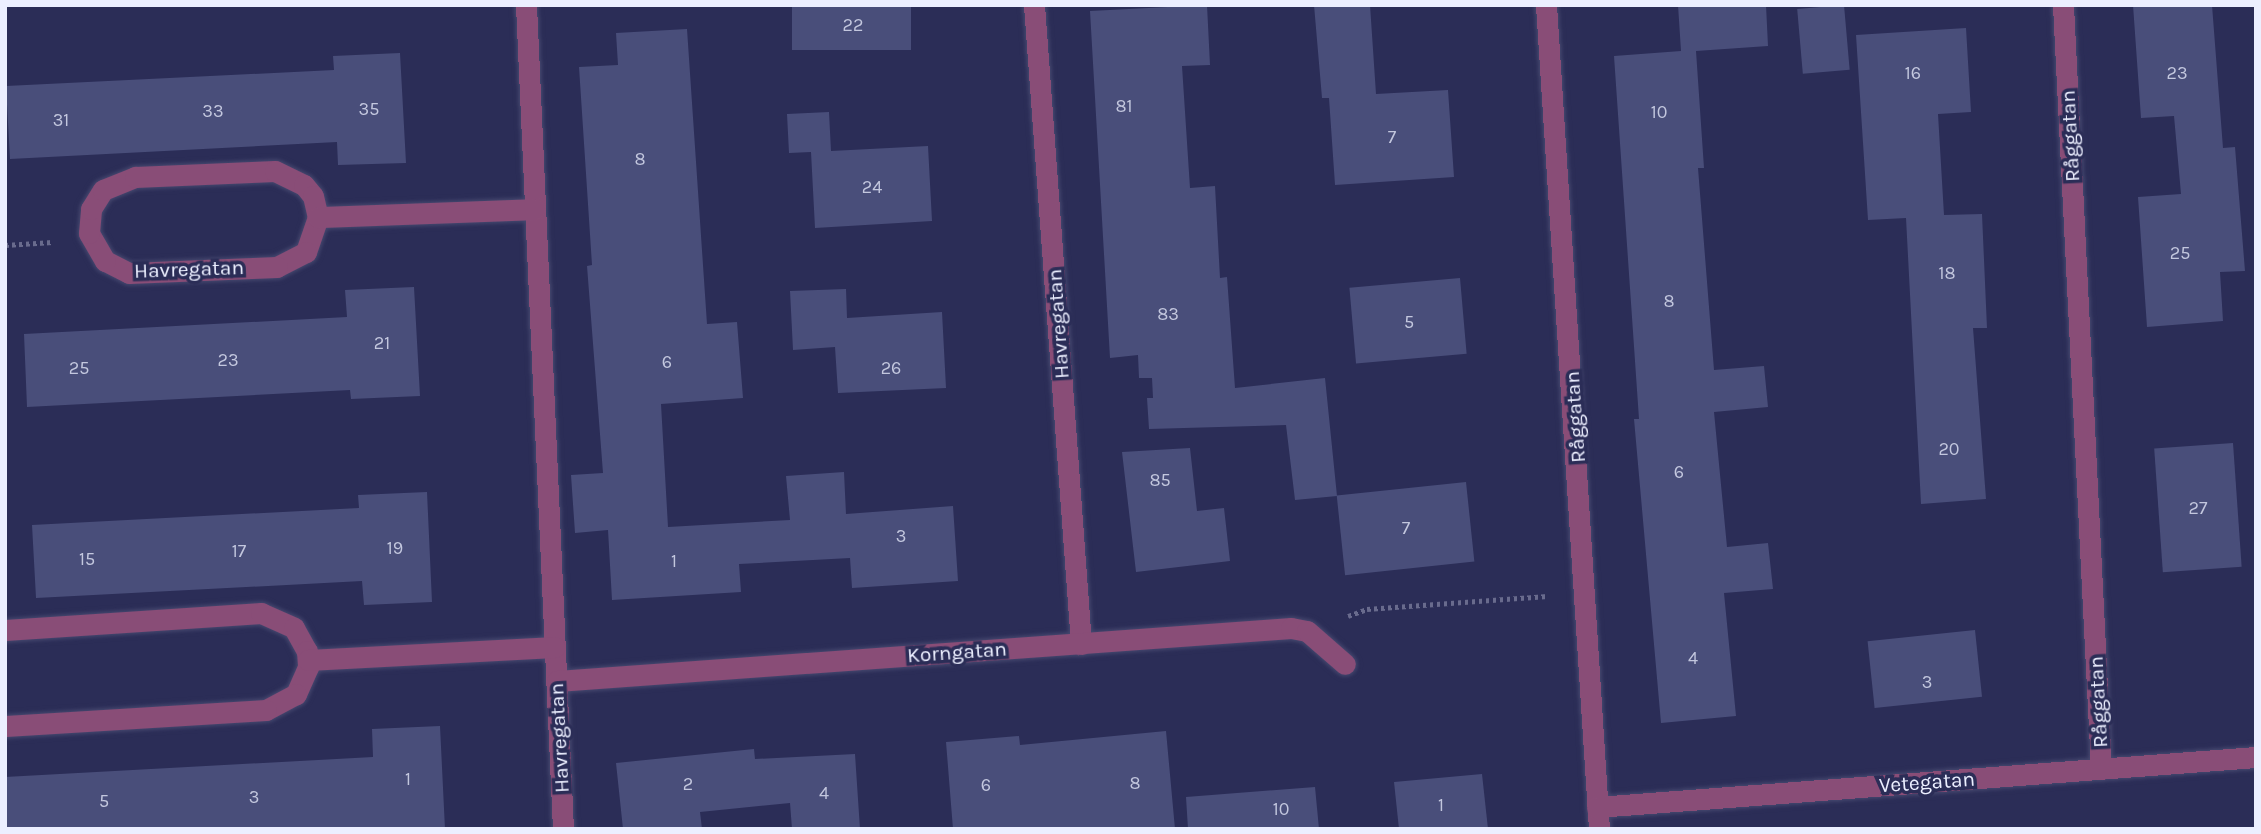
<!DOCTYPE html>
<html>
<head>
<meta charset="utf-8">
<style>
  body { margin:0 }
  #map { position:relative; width:2261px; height:834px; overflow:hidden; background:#2b2d57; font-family:Karla,sans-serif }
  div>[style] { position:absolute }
  .building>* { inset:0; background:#494e7a; transform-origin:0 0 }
  .path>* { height:4.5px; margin-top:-2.25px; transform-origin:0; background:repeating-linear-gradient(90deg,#696b8d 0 3.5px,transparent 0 7px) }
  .roads { filter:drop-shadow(0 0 2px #46486f) drop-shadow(0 0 2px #46486f) }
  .minor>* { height:21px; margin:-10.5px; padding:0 10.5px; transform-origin:10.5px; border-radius:10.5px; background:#894d77 }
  span { translate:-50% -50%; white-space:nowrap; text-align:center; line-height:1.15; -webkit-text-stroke:7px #2b2d57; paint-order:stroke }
  .number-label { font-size:18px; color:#c3c7de }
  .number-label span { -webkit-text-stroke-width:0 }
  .street-label { font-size:21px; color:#ecefff }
  .frame { position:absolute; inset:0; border:7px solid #ecefff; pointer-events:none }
</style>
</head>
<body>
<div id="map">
  <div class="building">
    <div style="left:792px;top:5px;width:119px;height:45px"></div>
    <div style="clip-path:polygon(1207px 5px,1210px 65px,1182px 66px,1190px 188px,1215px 186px,1220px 278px,1227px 277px,1235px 388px,1325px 378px,1337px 496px,1295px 500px,1286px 425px,1149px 429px,1147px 398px,1153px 398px,1152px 378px,1139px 378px,1138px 355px,1110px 358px,1090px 11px)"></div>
    <div style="clip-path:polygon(1314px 5px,1370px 5px,1376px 94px,1448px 90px,1454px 177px,1335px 185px,1329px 98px,1322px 98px)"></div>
    <div style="clip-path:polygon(1678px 5px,1766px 5px,1768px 46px,1696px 51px,1704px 168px,1698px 168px,1714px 370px,1764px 366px,1768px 407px,1714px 412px,1727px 547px,1768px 543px,1773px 589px,1724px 593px,1736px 716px,1661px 723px,1634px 419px,1639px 419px,1614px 56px,1681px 51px)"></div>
    <div style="left:1844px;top:5px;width:65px;height:47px;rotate:85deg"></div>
    <div style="clip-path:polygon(2133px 5px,2212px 5px,2223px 148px,2235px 147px,2245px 271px,2220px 272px,2223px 321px,2147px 327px,2138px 197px,2181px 194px,2174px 116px,2141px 118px)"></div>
    <div style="clip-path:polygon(1966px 28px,1971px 112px,1938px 114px,1944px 215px,1982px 214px,1987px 328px,1973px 328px,1986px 499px,1921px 504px,1906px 218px,1868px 220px,1856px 35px)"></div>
    <div style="clip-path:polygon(687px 29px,707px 324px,737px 322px,743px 398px,661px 404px,668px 527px,790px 520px,786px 476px,844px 472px,846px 514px,953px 506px,958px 581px,852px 588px,850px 558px,739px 564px,741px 592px,612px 600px,608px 530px,575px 533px,571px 475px,603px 473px,587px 266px,592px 265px,579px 67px,618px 65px,616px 33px)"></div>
    <div style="clip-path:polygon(400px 53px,406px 163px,338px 165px,337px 142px,10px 159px,6px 86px,334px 70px,333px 56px)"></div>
    <div style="clip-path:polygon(829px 112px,831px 151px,928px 146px,932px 221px,815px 228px,811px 152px,789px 153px,787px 114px)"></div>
    <div style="left:1460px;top:278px;width:76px;height:111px;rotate:85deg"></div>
    <div style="clip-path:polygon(414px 287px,420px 396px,351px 399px,350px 390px,27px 407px,24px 334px,347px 317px,345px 290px)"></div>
    <div style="clip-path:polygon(846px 289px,847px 318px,942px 312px,946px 388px,838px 393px,835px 347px,793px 350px,790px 291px)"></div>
    <div style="left:2233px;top:443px;width:124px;height:79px;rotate:86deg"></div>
    <div style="clip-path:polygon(1190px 448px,1197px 511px,1224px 508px,1230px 561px,1136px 572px,1122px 452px)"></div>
    <div style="left:1466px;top:482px;width:80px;height:130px;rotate:84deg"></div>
    <div style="clip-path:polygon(427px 492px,432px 602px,364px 605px,362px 581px,36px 598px,32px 525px,359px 508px,358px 495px)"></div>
    <div style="left:1975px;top:630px;width:67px;height:108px;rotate:84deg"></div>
    <div style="clip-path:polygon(440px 726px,445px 829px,5px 829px,5px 777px,373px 757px,372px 729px)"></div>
    <div style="clip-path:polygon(1166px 731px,1175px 829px,953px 829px,946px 742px,1019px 736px,1020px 745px)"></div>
    <div style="clip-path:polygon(754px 749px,755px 759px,855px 754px,860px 829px,792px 829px,790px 803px,700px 812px,702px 829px,623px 829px,616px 763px)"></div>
    <div style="clip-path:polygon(1482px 774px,1488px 829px,1399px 829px,1394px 782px)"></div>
    <div style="clip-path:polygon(1315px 787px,1319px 829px,1188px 829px,1186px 797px)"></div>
  </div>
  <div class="path">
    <div style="left:5px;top:245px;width:48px;rotate:-3.6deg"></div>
    <div style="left:1348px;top:616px;width:20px;rotate:-20deg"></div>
    <div style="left:1367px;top:609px;width:181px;rotate:-4.1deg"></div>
  </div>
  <div class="roads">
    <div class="minor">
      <div style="left:526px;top:5px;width:825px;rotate:87.43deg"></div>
      <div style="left:1034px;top:5px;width:641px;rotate:85.79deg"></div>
      <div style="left:1546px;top:5px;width:826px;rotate:86.32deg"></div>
      <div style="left:2063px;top:5px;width:765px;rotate:87.15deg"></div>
      <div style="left:318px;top:217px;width:37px;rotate:109deg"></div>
      <div style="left:306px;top:252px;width:33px;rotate:153deg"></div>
      <div style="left:277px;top:267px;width:148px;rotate:177.7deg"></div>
      <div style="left:129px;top:273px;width:27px;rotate:-153deg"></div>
      <div style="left:105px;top:261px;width:32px;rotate:-120deg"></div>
      <div style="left:89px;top:233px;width:24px;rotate:-85deg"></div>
      <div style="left:91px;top:209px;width:22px;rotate:-58deg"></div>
      <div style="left:103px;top:190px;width:35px;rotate:-22deg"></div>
      <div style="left:135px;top:177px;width:140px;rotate:-2.5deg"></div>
      <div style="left:275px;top:171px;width:32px;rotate:26deg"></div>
      <div style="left:304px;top:185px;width:14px;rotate:51deg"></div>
      <div style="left:313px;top:196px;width:22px;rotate:77deg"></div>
      <div style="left:318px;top:217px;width:217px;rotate:-2.1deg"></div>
      <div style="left:5px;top:630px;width:257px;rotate:-3.8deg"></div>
      <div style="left:261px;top:613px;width:36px;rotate:24deg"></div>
      <div style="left:294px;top:628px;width:26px;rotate:61deg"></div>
      <div style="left:307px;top:651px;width:16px;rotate:86deg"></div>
      <div style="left:308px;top:667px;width:30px;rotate:114deg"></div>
      <div style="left:296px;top:694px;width:34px;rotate:152deg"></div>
      <div style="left:266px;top:710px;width:261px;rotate:176.5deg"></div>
      <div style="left:308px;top:660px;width:247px;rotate:-3deg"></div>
      <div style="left:557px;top:681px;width:736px;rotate:-4.13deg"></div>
      <div style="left:1291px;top:628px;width:16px;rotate:11deg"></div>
      <div style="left:1307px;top:631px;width:50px;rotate:41deg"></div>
      <div style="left:1597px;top:807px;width:661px;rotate:-4.34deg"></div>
    </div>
  </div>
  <div class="number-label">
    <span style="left:853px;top:25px">22</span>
    <span style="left:1913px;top:73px">16</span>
    <span style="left:2177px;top:73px">23</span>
    <span style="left:1124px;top:106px">81</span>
    <span style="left:369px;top:109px">35</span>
    <span style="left:213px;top:111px">33</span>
    <span style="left:1659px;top:112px">10</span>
    <span style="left:61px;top:120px">31</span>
    <span style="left:1392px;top:137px">7</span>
    <span style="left:640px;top:159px">8</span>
    <span style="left:872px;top:187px">24</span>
    <span style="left:2180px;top:253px">25</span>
    <span style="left:1947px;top:273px">18</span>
    <span style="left:1669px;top:301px">8</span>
    <span style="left:1168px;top:314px">83</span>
    <span style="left:1409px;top:322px">5</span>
    <span style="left:382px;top:343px">21</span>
    <span style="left:228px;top:360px">23</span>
    <span style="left:667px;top:362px">6</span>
    <span style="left:79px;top:368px">25</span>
    <span style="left:891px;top:368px">26</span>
    <span style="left:1949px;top:449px">20</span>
    <span style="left:1679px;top:472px">6</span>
    <span style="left:1160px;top:480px">85</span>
    <span style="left:2198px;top:508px">27</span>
    <span style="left:1406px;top:528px">7</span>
    <span style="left:901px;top:536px">3</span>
    <span style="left:395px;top:548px">19</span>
    <span style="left:239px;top:551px">17</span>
    <span style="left:87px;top:559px">15</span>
    <span style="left:674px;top:561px">1</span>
    <span style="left:1693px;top:658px">4</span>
    <span style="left:1927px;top:682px">3</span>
    <span style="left:408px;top:779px">1</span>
    <span style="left:1135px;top:783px">8</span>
    <span style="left:688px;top:784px">2</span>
    <span style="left:986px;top:785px">6</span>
    <span style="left:824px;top:793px">4</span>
    <span style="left:254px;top:797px">3</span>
    <span style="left:104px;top:801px">5</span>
    <span style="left:1441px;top:805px">1</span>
    <span style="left:1281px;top:809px">10</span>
  </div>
  <div class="street-label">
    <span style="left:2070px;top:136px;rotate:-93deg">Råggatan</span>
    <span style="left:189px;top:269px;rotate:-2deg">Havregatan</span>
    <span style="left:1058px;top:324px;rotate:-94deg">Havregatan</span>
    <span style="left:1575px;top:417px;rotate:-94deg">Råggatan</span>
    <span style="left:957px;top:652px;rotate:-4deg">Korngatan</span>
    <span style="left:2098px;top:702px;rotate:-93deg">Råggatan</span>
    <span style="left:559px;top:738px;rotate:-93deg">Havregatan</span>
    <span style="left:1927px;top:782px;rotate:-4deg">Vetegatan</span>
  </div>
  <div class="frame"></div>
</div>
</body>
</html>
